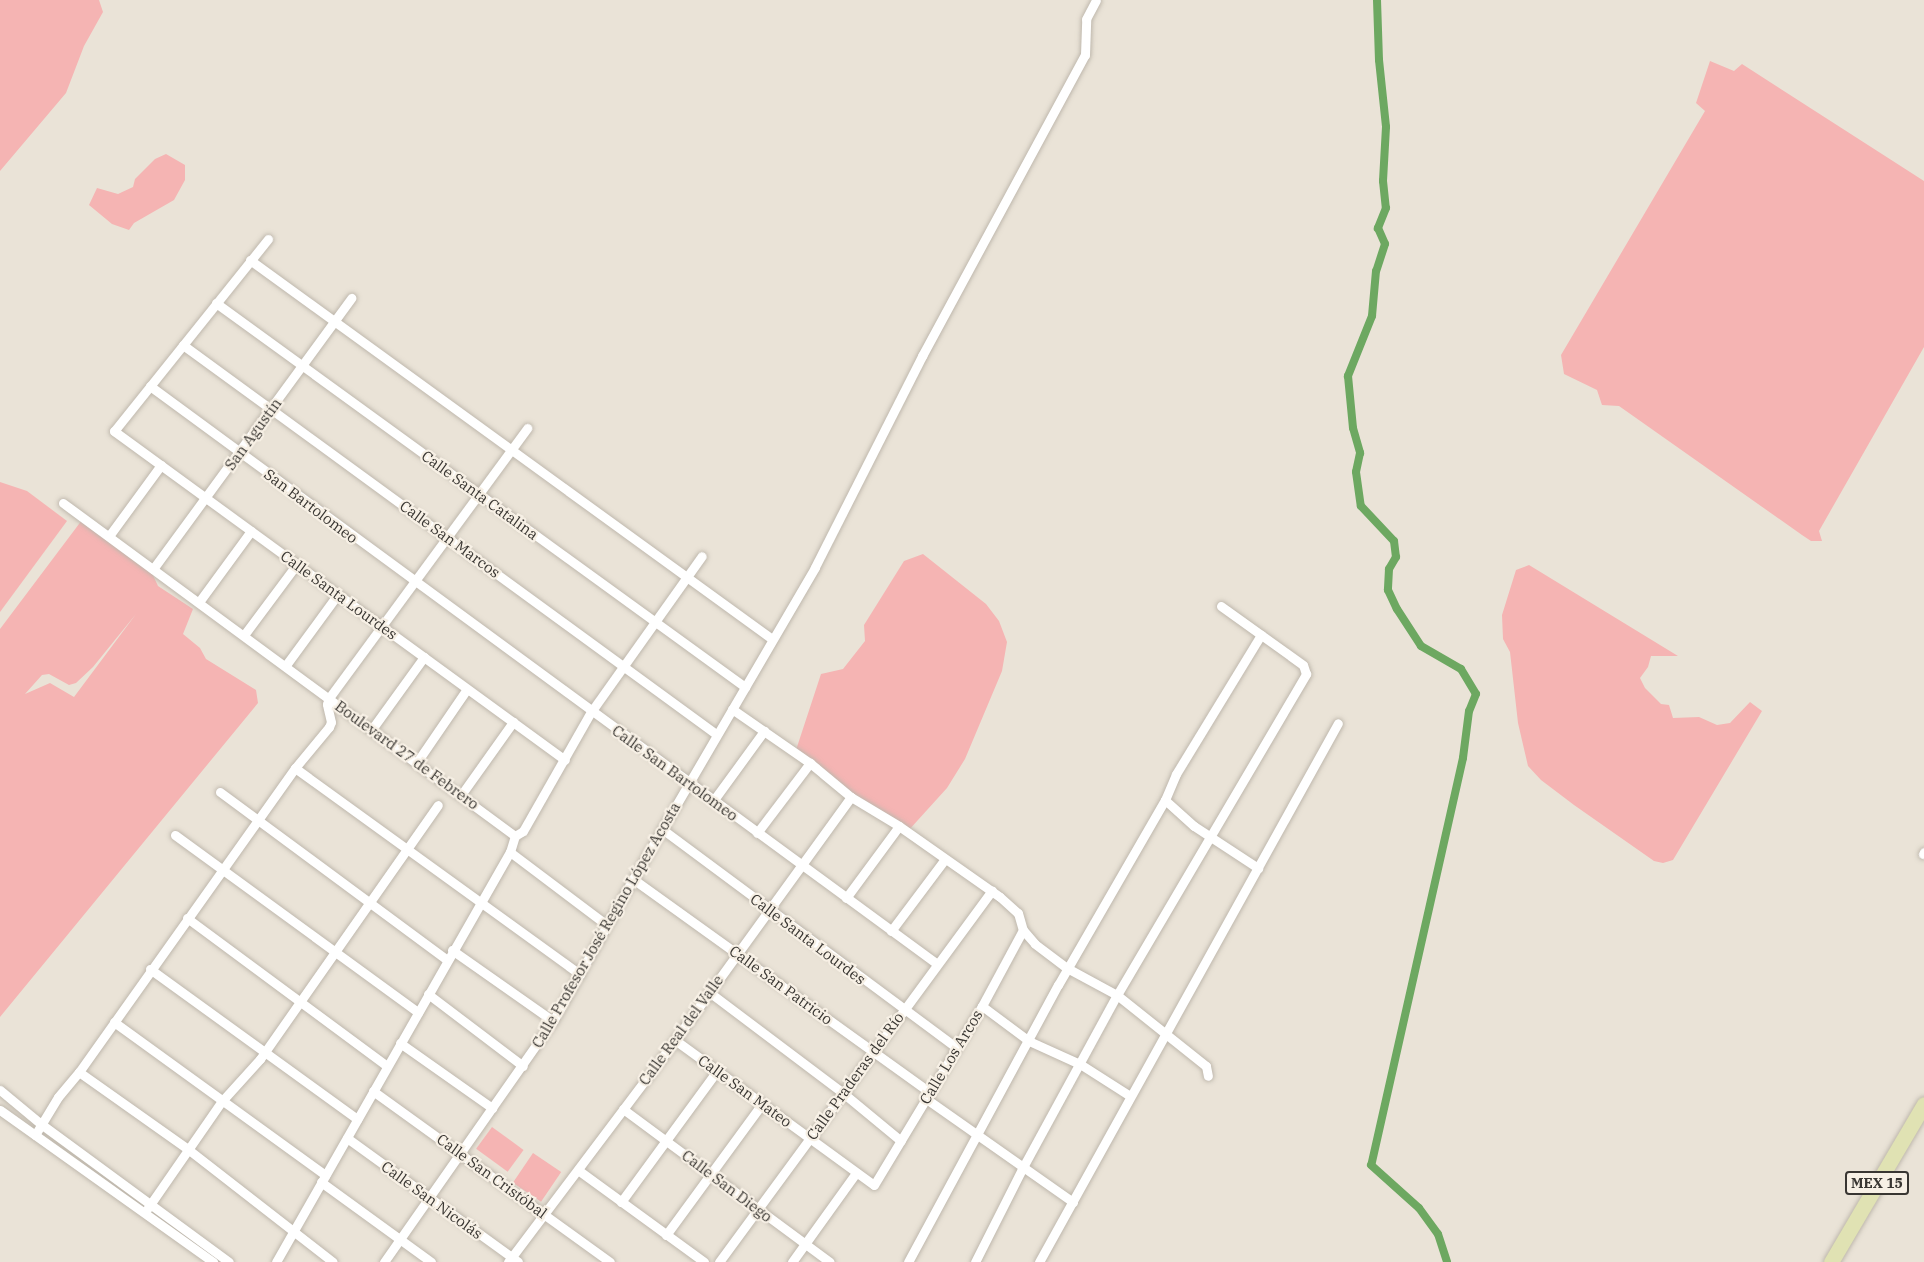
<!DOCTYPE html>
<html>
<head>
<meta charset="utf-8">
<style>
  body { margin:0 }
  #map { position:relative; width:1924px; height:1262px; overflow:hidden; background:#eae3d7; font-family:"IBM Plex Serif",serif }
  div>[style] { position:absolute }
  .green>* { inset:0; background:#f5b4b3; transform-origin:0 0 }
  .canal>* { height:8px; margin:-4px; padding:0 4px; transform-origin:4px; border-radius:4px; background:#6da861 }
  .roads { filter:drop-shadow(0 0 2px #bfb8ad) drop-shadow(0 0 2px #bfb8ad) }
  .street>* { height:9px; margin:-4.5px; padding:0 4.5px; transform-origin:4.5px; border-radius:4.5px; background:#fff }
  .primary>* { height:15px; margin:-7.5px; padding:0 7.5px; transform-origin:7.5px; border-radius:7.5px; background:#e0e2b3 }
  span { translate:-50% -50%; white-space:nowrap; text-align:center; line-height:1.15; -webkit-text-stroke:4.5px #f7f0e5; paint-order:stroke }
  .shield-label span { padding:2px 4px; background:#f7f0e5; border:2px solid; border-radius:4px; -webkit-text-stroke-width:0 }
  .shield-label { font-size:14px; color:#393632; font-weight:700 }
  .street-label { font-size:15px; color:#393632 }
</style>
</head>
<body>
<div id="map">
  <div class="green">
    <div style="clip-path:polygon(0 0,99px 0,103px 12px,84px 46px,66px 93px,0 171px)"></div>
    <div style="clip-path:polygon(1710px 61px,1734px 71px,1742px 64px,1924px 181px,1924px 347px,1819px 531px,1822px 541px,1811px 541px,1802px 535px,1619px 406px,1602px 405px,1597px 390px,1564px 374px,1561px 355px,1705px 111px,1696px 103px)"></div>
    <div style="clip-path:polygon(166px 154px,185px 165px,185px 180px,174px 200px,134px 223px,129px 230px,112px 224px,89px 205px,97px 188px,118px 194px,133px 187px,135px 179px,155px 159px)"></div>
    <div style="clip-path:polygon(0 482px,27px 491px,67px 521px,0 612px)"></div>
    <div style="clip-path:polygon(evenodd,82px 520px,151px 571px,158px 586px,193px 609px,183px 634px,200px 648px,206px 659px,256px 690px,258px 703px,0 1017px,0 629px,82px 520px,136px 614px,74px 697px,50px 683px,25px 694px,42px 675px,49px 674px,69px 685px,76px 683px,93px 667px,136px 614px)"></div>
    <div style="clip-path:polygon(923px 554px,986px 604px,999px 621px,1007px 642px,1002px 671px,965px 759px,947px 788px,908px 831px,898px 828px,796px 750px,821px 674px,843px 669px,865px 641px,864px 625px,904px 561px)"></div>
    <div style="clip-path:polygon(1529px 565px,1678px 656px,1651px 656px,1648px 667px,1640px 678px,1645px 688px,1661px 704px,1669px 705px,1673px 718px,1699px 717px,1717px 725px,1730px 723px,1750px 702px,1762px 711px,1673px 860px,1663px 863px,1654px 861px,1574px 805px,1541px 780px,1528px 766px,1518px 723px,1510px 652px,1503px 639px,1502px 615px,1516px 570px)"></div>
    <div style="left:492px;top:1127px;width:39px;height:27px;rotate:36deg"></div>
    <div style="left:533px;top:1153px;width:34px;height:36px;rotate:34deg"></div>
  </div>
  <div class="canal">
    <div style="left:1377px;top:0;width:60px;rotate:88.1deg"></div>
    <div style="left:1379px;top:60px;width:67px;rotate:84deg"></div>
    <div style="left:1386px;top:127px;width:54px;rotate:93.2deg"></div>
    <div style="left:1383px;top:181px;width:27px;rotate:84deg"></div>
    <div style="left:1386px;top:208px;width:22px;rotate:112deg"></div>
    <div style="left:1378px;top:228px;width:17px;rotate:66deg"></div>
    <div style="left:1385px;top:244px;width:28px;rotate:108deg"></div>
    <div style="left:1376px;top:271px;width:45px;rotate:95.1deg"></div>
    <div style="left:1372px;top:316px;width:65px;rotate:111.8deg"></div>
    <div style="left:1348px;top:376px;width:52px;rotate:84.5deg"></div>
    <div style="left:1353px;top:428px;width:26px;rotate:74deg"></div>
    <div style="left:1360px;top:453px;width:19px;rotate:102deg"></div>
    <div style="left:1356px;top:472px;width:34px;rotate:82deg"></div>
    <div style="left:1361px;top:506px;width:48px;rotate:46.7deg"></div>
    <div style="left:1394px;top:541px;width:16px;rotate:83deg"></div>
    <div style="left:1396px;top:557px;width:14px;rotate:120deg"></div>
    <div style="left:1389px;top:569px;width:21px;rotate:93deg"></div>
    <div style="left:1388px;top:590px;width:21px;rotate:65deg"></div>
    <div style="left:1397px;top:609px;width:44px;rotate:57deg"></div>
    <div style="left:1421px;top:646px;width:46px;rotate:29.9deg"></div>
    <div style="left:1461px;top:669px;width:29px;rotate:59deg"></div>
    <div style="left:1476px;top:694px;width:18px;rotate:112deg"></div>
    <div style="left:1469px;top:711px;width:47px;rotate:97.3deg"></div>
    <div style="left:1463px;top:758px;width:417px;rotate:102.7deg"></div>
    <div style="left:1371px;top:1165px;width:64px;rotate:41.9deg"></div>
    <div style="left:1419px;top:1208px;width:32px;rotate:54deg"></div>
    <div style="left:1438px;top:1234px;width:29px;rotate:72deg"></div>
  </div>
  <div class="roads">
    <div class="street">
      <div style="left:268px;top:239px;width:246px;rotate:128.7deg"></div>
      <div style="left:114px;top:431px;width:558px;rotate:36.11deg"></div>
      <div style="left:250px;top:260px;width:645px;rotate:35.98deg"></div>
      <div style="left:216px;top:303px;width:654px;rotate:35.98deg"></div>
      <div style="left:183px;top:345px;width:660px;rotate:36.12deg"></div>
      <div style="left:150px;top:386px;width:976px;rotate:36.29deg"></div>
      <div style="left:63px;top:503px;width:561px;rotate:36.38deg"></div>
      <div style="left:109px;top:536px;width:88px;rotate:-53.8deg"></div>
      <div style="left:153px;top:569px;width:336px;rotate:-53.8deg"></div>
      <div style="left:199px;top:602px;width:88px;rotate:-53.8deg"></div>
      <div style="left:244px;top:635px;width:89px;rotate:-53.3deg"></div>
      <div style="left:286px;top:665px;width:88px;rotate:-53.8deg"></div>
      <div style="left:732px;top:709px;width:95px;rotate:34.7deg"></div>
      <div style="left:810px;top:763px;width:53px;rotate:39.7deg"></div>
      <div style="left:851px;top:797px;width:56px;rotate:31.1deg"></div>
      <div style="left:899px;top:826px;width:123px;rotate:35.1deg"></div>
      <div style="left:1000px;top:897px;width:24px;rotate:42deg"></div>
      <div style="left:1018px;top:913px;width:18px;rotate:74deg"></div>
      <div style="left:1023px;top:930px;width:18px;rotate:49deg"></div>
      <div style="left:1035px;top:944px;width:40px;rotate:37deg"></div>
      <div style="left:1067px;top:968px;width:57px;rotate:28.4deg"></div>
      <div style="left:1117px;top:995px;width:114px;rotate:38.6deg"></div>
      <div style="left:1206px;top:1066px;width:10px;rotate:79deg"></div>
      <div style="left:372px;top:729px;width:89px;rotate:-54.2deg"></div>
      <div style="left:417px;top:762px;width:88px;rotate:-55.6deg"></div>
      <div style="left:295px;top:768px;width:352px;rotate:35.9deg"></div>
      <div style="left:220px;top:792px;width:282px;rotate:36.5deg"></div>
      <div style="left:461px;top:795px;width:90px;rotate:-54.5deg"></div>
      <div style="left:1165px;top:800px;width:39px;rotate:42deg"></div>
      <div style="left:1194px;top:826px;width:77px;rotate:33.3deg"></div>
      <div style="left:713px;top:801px;width:87px;rotate:-53.9deg"></div>
      <div style="left:662px;top:829px;width:366px;rotate:36.6deg"></div>
      <div style="left:757px;top:833px;width:88px;rotate:-52.9deg"></div>
      <div style="left:175px;top:835px;width:301px;rotate:36.1deg"></div>
      <div style="left:510px;top:852px;width:121px;rotate:37deg"></div>
      <div style="left:1923px;top:854px;width:2px;rotate:-63deg"></div>
      <div style="left:633px;top:879px;width:365px;rotate:35.7deg"></div>
      <div style="left:846px;top:898px;width:89px;rotate:-53.6deg"></div>
      <div style="left:187px;top:918px;width:249px;rotate:36.5deg"></div>
      <div style="left:891px;top:931px;width:90px;rotate:-53.1deg"></div>
      <div style="left:452px;top:950px;width:123px;rotate:35.1deg"></div>
      <div style="left:150px;top:969px;width:256px;rotate:35.9deg"></div>
      <div style="left:709px;top:992px;width:168px;rotate:37deg"></div>
      <div style="left:843px;top:1093px;width:75px;rotate:39.6deg"></div>
      <div style="left:428px;top:994px;width:119px;rotate:37.2deg"></div>
      <div style="left:982px;top:1006px;width:59px;rotate:36.7deg"></div>
      <div style="left:1029px;top:1041px;width:56px;rotate:24.3deg"></div>
      <div style="left:1080px;top:1064px;width:59px;rotate:32.6deg"></div>
      <div style="left:114px;top:1022px;width:261px;rotate:35.9deg"></div>
      <div style="left:675px;top:1040px;width:246px;rotate:36.1deg"></div>
      <div style="left:874px;top:1185px;width:209px;rotate:-58.9deg"></div>
      <div style="left:982px;top:1006px;width:86px;rotate:-61.7deg"></div>
      <div style="left:400px;top:1043px;width:113px;rotate:35.2deg"></div>
      <div style="left:79px;top:1072px;width:135px;rotate:35.3deg"></div>
      <div style="left:189px;top:1150px;width:182px;rotate:37.9deg"></div>
      <div style="left:0;top:1090px;width:53px;rotate:39.7deg"></div>
      <div style="left:41px;top:1124px;width:233px;rotate:36.3deg"></div>
      <div style="left:373px;top:1091px;width:292px;rotate:35.8deg"></div>
      <div style="left:925px;top:1098px;width:181px;rotate:35.1deg"></div>
      <div style="left:623px;top:1109px;width:257px;rotate:36.5deg"></div>
      <div style="left:0;top:1110px;width:262px;rotate:35.5deg"></div>
      <div style="left:35px;top:1135px;width:44px;rotate:-58.8deg"></div>
      <div style="left:58px;top:1097px;width:33px;rotate:-50deg"></div>
      <div style="left:79px;top:1072px;width:373px;rotate:-54.6deg"></div>
      <div style="left:295px;top:768px;width:53px;rotate:-50.3deg"></div>
      <div style="left:329px;top:727px;width:5px;rotate:-68deg"></div>
      <div style="left:331px;top:722px;width:18px;rotate:-103deg"></div>
      <div style="left:327px;top:704px;width:6px;rotate:-72deg"></div>
      <div style="left:329px;top:698px;width:335px;rotate:-53.7deg"></div>
      <div style="left:347px;top:1138px;width:211px;rotate:35.9deg"></div>
      <div style="left:578px;top:1170px;width:156px;rotate:36.1deg"></div>
      <div style="left:321px;top:1182px;width:136px;rotate:36deg"></div>
      <div style="left:621px;top:1202px;width:162px;rotate:-53.8deg"></div>
      <div style="left:145px;top:1212px;width:135px;rotate:-55.3deg"></div>
      <div style="left:222px;top:1101px;width:57px;rotate:-47.9deg"></div>
      <div style="left:260px;top:1059px;width:310px;rotate:-55deg"></div>
      <div style="left:666px;top:1235px;width:162px;rotate:-53.8deg"></div>
      <div style="left:276px;top:1262px;width:472px;rotate:-60.3deg"></div>
      <div style="left:510px;top:852px;width:17px;rotate:-73deg"></div>
      <div style="left:515px;top:836px;width:9px;rotate:-32deg"></div>
      <div style="left:523px;top:831px;width:137px;rotate:-60.3deg"></div>
      <div style="left:591px;top:712px;width:191px;rotate:-54.6deg"></div>
      <div style="left:384px;top:1262px;width:294px;rotate:-55deg"></div>
      <div style="left:553px;top:1021px;width:163px;rotate:-60.6deg"></div>
      <div style="left:633px;top:879px;width:361px;rotate:-59.7deg"></div>
      <div style="left:815px;top:567px;width:237px;rotate:-63.1deg"></div>
      <div style="left:922px;top:356px;width:342px;rotate:-61.6deg"></div>
      <div style="left:1085px;top:55px;width:36px;rotate:-88deg"></div>
      <div style="left:1086px;top:19px;width:21px;rotate:-62deg"></div>
      <div style="left:508px;top:1262px;width:278px;rotate:-53deg"></div>
      <div style="left:675px;top:1040px;width:300px;rotate:-54.1deg"></div>
      <div style="left:719px;top:1262px;width:461px;rotate:-53.7deg"></div>
      <div style="left:792px;top:1262px;width:110px;rotate:-54.3deg"></div>
      <div style="left:908px;top:1262px;width:315px;rotate:-61.6deg"></div>
      <div style="left:1058px;top:985px;width:214px;rotate:-60deg"></div>
      <div style="left:1165px;top:800px;width:28px;rotate:-67deg"></div>
      <div style="left:1176px;top:774px;width:163px;rotate:-58.6deg"></div>
      <div style="left:975px;top:1262px;width:104px;rotate:-63.2deg"></div>
      <div style="left:1022px;top:1169px;width:198px;rotate:-61.4deg"></div>
      <div style="left:1117px;top:995px;width:373px;rotate:-59.5deg"></div>
      <div style="left:1306px;top:674px;width:9px;rotate:-108deg"></div>
      <div style="left:1303px;top:665px;width:101px;rotate:-144.3deg"></div>
      <div style="left:1039px;top:1262px;width:616px;rotate:-60.98deg"></div>
    </div>
    <div class="primary">
      <div style="left:1831px;top:1262px;width:183px;rotate:-59.5deg"></div>
    </div>
  </div>
  <div class="shield-label">
    <span style="left:1877px;top:1183px">MEX 15</span>
  </div>
  <div class="street-label">
    <span style="left:253px;top:434px;rotate:-54deg">San Agustín</span>
    <span style="left:480px;top:495px;rotate:36deg">Calle Santa Catalina</span>
    <span style="left:311px;top:506px;rotate:37deg">San Bartolomeo</span>
    <span style="left:450px;top:539px;rotate:36deg">Calle San Marcos</span>
    <span style="left:339px;top:595px;rotate:36deg">Calle Santa Lourdes</span>
    <span style="left:407px;top:755px;rotate:36deg">Boulevard 27 de Febrero</span>
    <span style="left:675px;top:773px;rotate:36deg">Calle San Bartolomeo</span>
    <span style="left:606px;top:925px;rotate:-60deg">Calle Profesor José Regino López Acosta</span>
    <span style="left:808px;top:939px;rotate:37deg">Calle Santa Lourdes</span>
    <span style="left:781px;top:985px;rotate:36deg">Calle San Patricio</span>
    <span style="left:681px;top:1030px;rotate:-54deg">Calle Real del Valle</span>
    <span style="left:951px;top:1057px;rotate:-59deg">Calle Los Arcos</span>
    <span style="left:855px;top:1076px;rotate:-54deg">Calle Praderas del Río</span>
    <span style="left:745px;top:1091px;rotate:36deg">Calle San Mateo</span>
    <span style="left:492px;top:1176px;rotate:36deg">Calle San Cristóbal</span>
    <span style="left:727px;top:1186px;rotate:37deg">Calle San Diego</span>
    <span style="left:432px;top:1200px;rotate:36deg">Calle San Nicolás</span>
  </div>
</div>
</body>
</html>
